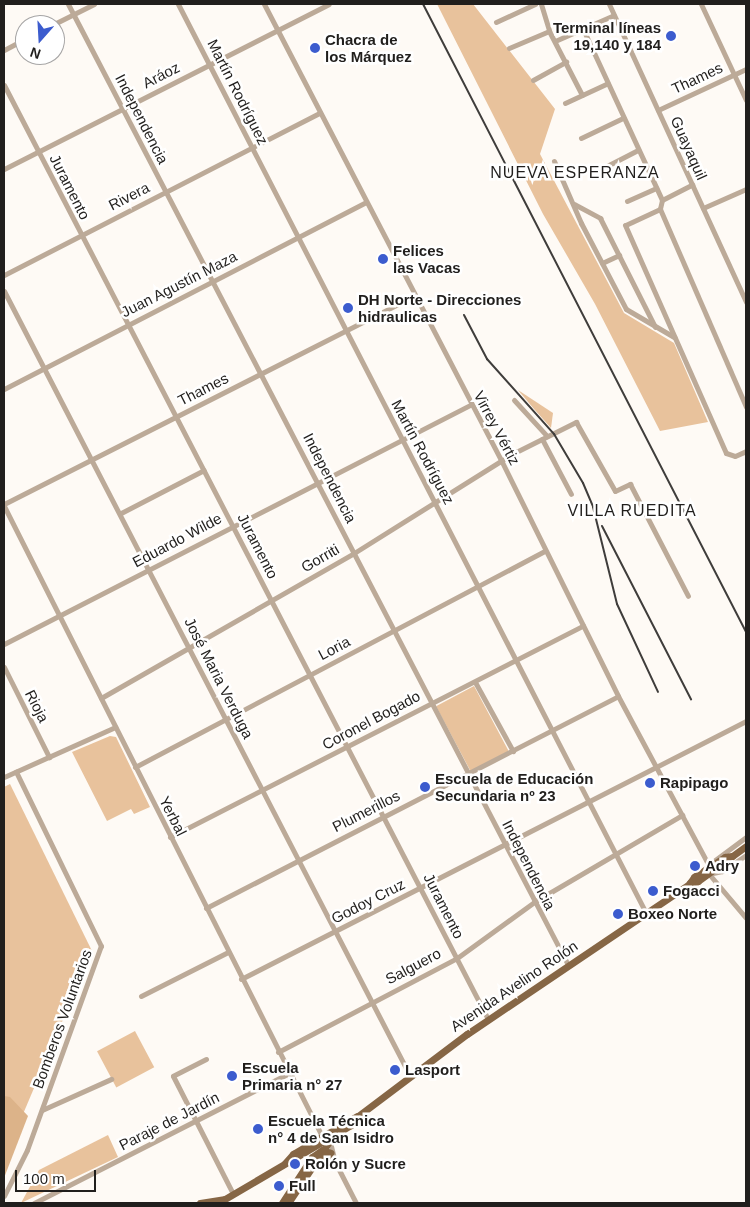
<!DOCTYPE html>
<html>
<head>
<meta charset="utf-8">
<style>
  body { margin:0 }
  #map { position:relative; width:750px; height:1207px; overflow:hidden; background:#fefaf5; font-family:Arial,sans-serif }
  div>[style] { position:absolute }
  .green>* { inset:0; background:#e8c29c; transform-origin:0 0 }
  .forest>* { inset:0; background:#dcb389 }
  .minor>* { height:5px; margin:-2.5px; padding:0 2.5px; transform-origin:2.5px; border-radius:2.5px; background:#bcaa98 }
  .major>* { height:7px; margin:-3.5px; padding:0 3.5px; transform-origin:3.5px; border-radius:3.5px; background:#866645 }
  .rail>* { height:2px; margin:-1px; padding:0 1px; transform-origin:1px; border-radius:1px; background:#3f3d3b }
  .dots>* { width:14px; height:14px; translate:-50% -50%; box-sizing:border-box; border:2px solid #fff; border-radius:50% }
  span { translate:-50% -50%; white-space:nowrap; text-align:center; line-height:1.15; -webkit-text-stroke:5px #fff; paint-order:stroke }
  .poi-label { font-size:15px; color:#211f1d; font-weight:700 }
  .right { translate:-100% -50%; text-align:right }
  .left { translate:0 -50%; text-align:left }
  .street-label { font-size:15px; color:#211f1d }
  .neighbourhood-label { font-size:16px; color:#211f1d; letter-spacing:1px }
  .frame { position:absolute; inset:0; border:5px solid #211f1d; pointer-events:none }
  .north { position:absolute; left:15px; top:15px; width:50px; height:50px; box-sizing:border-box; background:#fff; border:1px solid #a6a5a5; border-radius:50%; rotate:199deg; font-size:14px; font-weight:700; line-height:20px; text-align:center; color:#211f1d }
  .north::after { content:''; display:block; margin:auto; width:18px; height:22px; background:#3c5cce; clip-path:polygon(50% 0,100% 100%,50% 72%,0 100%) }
  .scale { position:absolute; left:15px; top:1170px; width:81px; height:22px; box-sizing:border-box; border:2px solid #211f1d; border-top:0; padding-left:6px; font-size:15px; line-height:18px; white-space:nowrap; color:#211f1d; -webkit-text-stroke:4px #fff; paint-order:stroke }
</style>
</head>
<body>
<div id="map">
  <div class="green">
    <div style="clip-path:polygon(437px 4px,473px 4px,555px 109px,540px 154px,624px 313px,674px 343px,708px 422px,660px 431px,595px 304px,543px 214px)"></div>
    <div style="clip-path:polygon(518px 390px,553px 413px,551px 428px,534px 409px)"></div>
    <div style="left:474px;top:686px;width:74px;height:43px;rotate:62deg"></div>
    <div style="clip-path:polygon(110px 736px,116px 737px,150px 807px,134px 814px,131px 809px,107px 821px,72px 752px)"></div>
    <div style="clip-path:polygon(10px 784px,92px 951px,4px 1159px,4px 787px)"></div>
    <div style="left:135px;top:1031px;width:41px;height:43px;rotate:62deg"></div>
    <div style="clip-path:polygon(108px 1135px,118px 1157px,21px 1203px,39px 1170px)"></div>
  </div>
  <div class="forest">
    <div style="clip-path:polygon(4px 1096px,10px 1097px,28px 1116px,4px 1178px)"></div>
  </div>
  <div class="minor">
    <div style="left:68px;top:4px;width:1083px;rotate:62.51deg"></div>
    <div style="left:178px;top:4px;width:1022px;rotate:62.76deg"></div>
    <div style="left:264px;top:4px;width:516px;rotate:62.54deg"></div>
    <div style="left:502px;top:462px;width:261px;rotate:63.6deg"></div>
    <div style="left:618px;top:696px;width:191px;rotate:61.8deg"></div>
    <div style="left:541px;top:4px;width:28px;rotate:73deg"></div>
    <div style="left:549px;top:31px;width:72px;rotate:62.7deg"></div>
    <div style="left:609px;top:4px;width:328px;rotate:65.3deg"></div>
    <div style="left:701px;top:4px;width:106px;rotate:64.9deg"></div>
    <div style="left:496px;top:22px;width:43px;rotate:-24.8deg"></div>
    <div style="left:52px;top:25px;width:47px;rotate:-26.6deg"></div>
    <div style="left:583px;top:29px;width:188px;rotate:65.2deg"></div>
    <div style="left:662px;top:200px;width:9px;rotate:103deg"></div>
    <div style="left:660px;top:209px;width:216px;rotate:66.5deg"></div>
    <div style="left:555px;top:41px;width:64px;rotate:-23.8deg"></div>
    <div style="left:509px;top:48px;width:43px;rotate:-23deg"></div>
    <div style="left:4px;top:50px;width:24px;rotate:-28deg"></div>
    <div style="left:533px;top:80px;width:38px;rotate:-29deg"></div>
    <div style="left:4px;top:85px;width:1052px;rotate:62.61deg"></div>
    <div style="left:565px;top:103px;width:47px;rotate:-24.9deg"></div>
    <div style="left:658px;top:110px;width:97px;rotate:-25deg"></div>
    <div style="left:581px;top:138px;width:47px;rotate:-25.5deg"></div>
    <div style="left:554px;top:161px;width:68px;rotate:66.5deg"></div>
    <div style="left:581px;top:223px;width:97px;rotate:62.4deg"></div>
    <div style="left:626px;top:309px;width:56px;rotate:30.3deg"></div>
    <div style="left:4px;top:169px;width:364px;rotate:-26.9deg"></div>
    <div style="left:601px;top:169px;width:42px;rotate:-27.2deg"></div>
    <div style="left:662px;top:200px;width:34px;rotate:-27deg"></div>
    <div style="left:627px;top:201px;width:32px;rotate:-24deg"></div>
    <div style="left:574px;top:204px;width:30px;rotate:28deg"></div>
    <div style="left:600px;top:218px;width:122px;rotate:63.2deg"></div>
    <div style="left:703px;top:208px;width:47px;rotate:-23.8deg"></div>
    <div style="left:660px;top:209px;width:38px;rotate:155deg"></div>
    <div style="left:625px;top:225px;width:249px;rotate:66.1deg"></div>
    <div style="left:726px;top:453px;width:9px;rotate:18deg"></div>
    <div style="left:735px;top:456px;width:12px;rotate:-24deg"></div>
    <div style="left:602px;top:263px;width:19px;rotate:-25deg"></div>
    <div style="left:4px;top:275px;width:354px;rotate:-27.2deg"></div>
    <div style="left:4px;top:291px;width:884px;rotate:62.65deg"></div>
    <div style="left:4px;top:389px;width:407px;rotate:-27.3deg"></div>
    <div style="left:514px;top:400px;width:49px;rotate:47.5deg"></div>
    <div style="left:542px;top:439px;width:62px;rotate:62.2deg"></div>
    <div style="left:4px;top:504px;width:460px;rotate:-26.9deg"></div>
    <div style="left:4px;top:506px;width:706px;rotate:63.22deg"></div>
    <div style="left:121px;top:513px;width:93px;rotate:-27.4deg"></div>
    <div style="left:4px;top:644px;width:524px;rotate:-27.15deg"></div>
    <div style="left:4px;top:667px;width:101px;rotate:63.4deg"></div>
    <div style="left:475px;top:682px;width:79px;rotate:61.2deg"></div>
    <div style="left:101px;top:698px;width:292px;rotate:-29.8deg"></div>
    <div style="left:354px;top:553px;width:186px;rotate:-32.1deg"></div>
    <div style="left:512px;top:454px;width:72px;rotate:-26.6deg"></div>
    <div style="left:576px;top:422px;width:79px;rotate:60.5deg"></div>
    <div style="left:615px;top:491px;width:17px;rotate:-25deg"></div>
    <div style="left:630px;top:484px;width:126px;rotate:62.6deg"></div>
    <div style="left:135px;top:767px;width:463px;rotate:-27.8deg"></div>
    <div style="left:4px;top:777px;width:122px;rotate:-24.2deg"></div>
    <div style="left:170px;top:837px;width:464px;rotate:-27.1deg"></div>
    <div style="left:746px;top:855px;width:29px;rotate:146deg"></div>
    <div style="left:722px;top:871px;width:13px;rotate:167deg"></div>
    <div style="left:709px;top:874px;width:57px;rotate:49.9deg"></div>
    <div style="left:707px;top:866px;width:49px;rotate:-36.6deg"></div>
    <div style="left:206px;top:908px;width:463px;rotate:-27.2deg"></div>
    <div style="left:241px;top:979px;width:567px;rotate:-27.06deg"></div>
    <div style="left:141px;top:996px;width:97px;rotate:-26.8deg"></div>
    <div style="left:278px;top:1052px;width:202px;rotate:-27.7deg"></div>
    <div style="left:457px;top:958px;width:95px;rotate:-36deg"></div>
    <div style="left:534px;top:902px;width:172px;rotate:-30.4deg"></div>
    <div style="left:206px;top:1059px;width:37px;rotate:153deg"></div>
    <div style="left:173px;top:1076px;width:132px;rotate:63deg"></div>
    <div style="left:42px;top:1110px;width:76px;rotate:-24.2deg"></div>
    <div style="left:330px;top:1142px;width:21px;rotate:76deg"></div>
    <div style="left:335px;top:1162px;width:46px;rotate:62.9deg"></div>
    <div style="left:4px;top:1196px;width:51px;rotate:-63.4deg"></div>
    <div style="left:27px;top:1150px;width:217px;rotate:-70.1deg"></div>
    <div style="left:101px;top:946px;width:194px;rotate:-116deg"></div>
    <div style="left:34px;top:1203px;width:286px;rotate:-27deg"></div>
  </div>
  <div class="major">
    <div style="left:690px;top:883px;width:8px;rotate:-14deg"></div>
    <div style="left:698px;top:881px;width:59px;rotate:-36.1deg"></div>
    <div style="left:318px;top:1157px;width:8px;rotate:-7deg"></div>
    <div style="left:326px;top:1156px;width:11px;rotate:34deg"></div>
    <div style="left:285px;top:1163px;width:12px;rotate:-48deg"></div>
    <div style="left:293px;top:1154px;width:74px;rotate:-30.7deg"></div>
    <div style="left:200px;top:1203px;width:24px;rotate:-9deg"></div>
    <div style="left:218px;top:1203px;width:154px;rotate:-30.4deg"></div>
    <div style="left:351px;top:1125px;width:11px;rotate:-52deg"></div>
    <div style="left:358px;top:1116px;width:136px;rotate:-37deg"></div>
    <div style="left:467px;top:1034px;width:268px;rotate:-34deg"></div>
    <div style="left:689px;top:884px;width:9px;rotate:-54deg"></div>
    <div style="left:694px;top:877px;width:37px;rotate:-33deg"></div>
    <div style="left:725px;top:857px;width:7px;rotate:-8deg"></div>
    <div style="left:282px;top:1203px;width:55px;rotate:-56.9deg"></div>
    <div style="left:312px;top:1157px;width:12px;rotate:-35deg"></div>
    <div style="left:322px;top:1150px;width:9px;rotate:18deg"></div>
    <div style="left:288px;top:1203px;width:72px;rotate:-56.3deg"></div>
  </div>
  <div class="rail">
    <div style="left:423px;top:4px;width:706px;rotate:62.78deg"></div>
    <div style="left:464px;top:315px;width:50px;rotate:62.4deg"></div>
    <div style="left:487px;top:359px;width:101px;rotate:48.2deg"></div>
    <div style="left:554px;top:434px;width:57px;rotate:59.4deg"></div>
    <div style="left:583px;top:483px;width:26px;rotate:67deg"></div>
    <div style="left:593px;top:507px;width:100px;rotate:76.1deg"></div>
    <div style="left:617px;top:604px;width:97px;rotate:65deg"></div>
    <div style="left:602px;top:526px;width:195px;rotate:62.8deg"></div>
  </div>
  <div class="dots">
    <div style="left:671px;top:36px;background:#3c5cce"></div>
    <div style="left:315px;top:48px;background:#3c5cce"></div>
    <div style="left:383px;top:259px;background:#3c5cce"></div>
    <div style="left:348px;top:308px;background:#3c5cce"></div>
    <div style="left:650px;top:783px;background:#3c5cce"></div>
    <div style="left:425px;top:787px;background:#3c5cce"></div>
    <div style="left:695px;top:866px;background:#3c5cce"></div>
    <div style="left:653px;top:891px;background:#3c5cce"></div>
    <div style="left:618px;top:914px;background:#3c5cce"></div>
    <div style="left:395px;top:1070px;background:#3c5cce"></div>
    <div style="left:232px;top:1076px;background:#3c5cce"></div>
    <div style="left:258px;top:1129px;background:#3c5cce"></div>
    <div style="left:295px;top:1164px;background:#3c5cce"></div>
    <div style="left:279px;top:1186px;background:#3c5cce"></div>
  </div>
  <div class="poi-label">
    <span class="right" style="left:661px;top:36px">Terminal líneas<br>19,140 y 184</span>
    <span class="left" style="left:325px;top:48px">Chacra de<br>los Márquez</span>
    <span class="left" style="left:393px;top:259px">Felices<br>las Vacas</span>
    <span class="left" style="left:358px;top:308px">DH Norte - Direcciones<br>hidraulicas</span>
    <span class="left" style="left:435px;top:787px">Escuela de Educación<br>Secundaria nº 23</span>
    <span class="left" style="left:660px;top:783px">Rapipago</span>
    <span class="left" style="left:705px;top:866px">Adry</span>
    <span class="left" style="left:663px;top:891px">Fogacci</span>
    <span class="left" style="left:628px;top:914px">Boxeo Norte</span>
    <span class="left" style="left:242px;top:1076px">Escuela<br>Primaria n° 27</span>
    <span class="left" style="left:405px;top:1070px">Lasport</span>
    <span class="left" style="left:268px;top:1129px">Escuela Técnica<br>n° 4 de San Isidro</span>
    <span class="left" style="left:305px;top:1164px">Rolón y Sucre</span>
    <span class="left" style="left:289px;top:1186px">Full</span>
  </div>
  <div class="street-label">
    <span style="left:161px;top:75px;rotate:-27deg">Aráoz</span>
    <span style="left:697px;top:78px;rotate:-25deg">Thames</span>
    <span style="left:238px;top:92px;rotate:63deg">Martín Rodríguez</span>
    <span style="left:142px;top:119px;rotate:63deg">Independencia</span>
    <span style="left:689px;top:148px;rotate:66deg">Guayaquil</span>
    <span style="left:70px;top:187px;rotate:63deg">Juramento</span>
    <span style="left:129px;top:196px;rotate:-27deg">Rivera</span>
    <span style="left:179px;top:284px;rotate:-27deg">Juan Agustín Maza</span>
    <span style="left:203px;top:389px;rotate:-27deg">Thames</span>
    <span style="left:497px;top:428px;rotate:62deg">Virrey Vértiz</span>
    <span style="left:423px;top:452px;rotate:62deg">Martín Rodríguez</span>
    <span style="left:330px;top:478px;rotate:63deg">Independencia</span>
    <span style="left:177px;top:540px;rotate:-28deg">Eduardo Wilde</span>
    <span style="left:258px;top:546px;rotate:63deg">Juramento</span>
    <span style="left:320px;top:558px;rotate:-30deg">Gorriti</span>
    <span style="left:334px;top:648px;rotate:-28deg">Loria</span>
    <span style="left:219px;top:678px;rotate:63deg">José Maria Verduga</span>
    <span style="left:37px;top:706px;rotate:63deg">Rioja</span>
    <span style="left:371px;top:720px;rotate:-28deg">Coronel Bogado</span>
    <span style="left:366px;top:811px;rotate:-27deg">Plumerillos</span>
    <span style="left:173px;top:816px;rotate:63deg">Yerbal</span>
    <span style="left:529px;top:865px;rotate:63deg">Independencia</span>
    <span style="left:368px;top:901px;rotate:-27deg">Godoy Cruz</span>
    <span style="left:444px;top:906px;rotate:63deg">Juramento</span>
    <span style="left:413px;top:966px;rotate:-28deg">Salguero</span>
    <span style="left:514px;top:986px;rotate:-34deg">Avenida Avelino Rolón</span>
    <span style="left:62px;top:1019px;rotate:-70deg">Bomberos Voluntarios</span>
    <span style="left:169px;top:1121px;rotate:-27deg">Paraje de Jardín</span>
  </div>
  <div class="neighbourhood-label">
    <span style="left:575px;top:173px">NUEVA ESPERANZA</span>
    <span style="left:632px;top:511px">VILLA RUEDITA</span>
  </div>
  <div class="frame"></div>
  <div class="north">N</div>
  <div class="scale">100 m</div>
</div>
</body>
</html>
